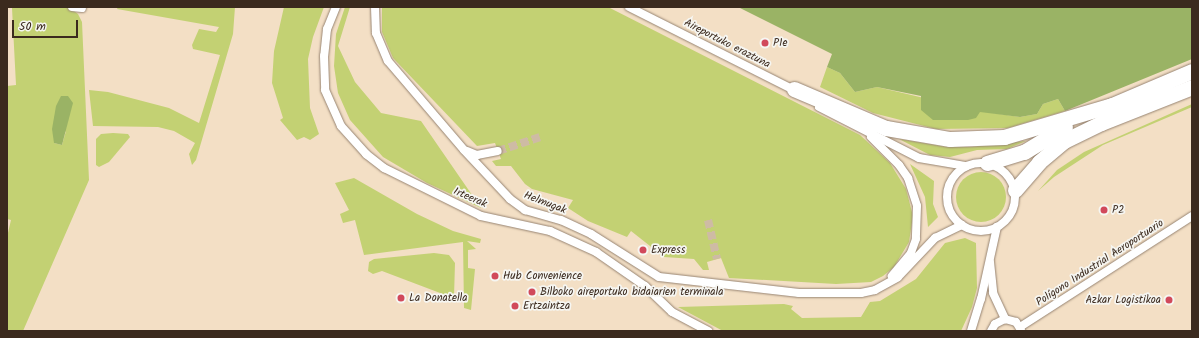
<!DOCTYPE html>
<html>
<head>
<meta charset="utf-8">
<style>
  body { margin:0 }
  #map { position:relative; width:1199px; height:338px; overflow:hidden; background:#f3dfc5; font-family:Kalam,sans-serif }
  div>[style] { position:absolute }
  .green>* { inset:0; background:#c3d173 }
  .round { border-radius:50% }
  .forest>* { inset:0; background:#9ab365 }
  .street-tunnel>* { height:8px; margin-top:-4px; transform-origin:0; background:repeating-linear-gradient(90deg,#cebba4 0 8px,transparent 0 12px) }
  .roads { filter:drop-shadow(0 0 1px #978472) drop-shadow(0 0 1px #978472) }
  .street>* { height:8px; margin:-4px; padding:0 4px; transform-origin:4px; border-radius:4px; background:#fff }
  .street>.ring { margin:-4px; padding:0; box-sizing:content-box; background:none; border:8px solid #fff; border-radius:50% }
  .highway>* { height:15px; margin:-7.5px; padding:0 7.5px; transform-origin:7.5px; border-radius:7.5px; background:#fff }
  .dots>* { width:11px; height:11px; translate:-50% -50%; box-sizing:border-box; border:2px solid #f6f6f2; border-radius:50% }
  span { translate:-50% -50%; white-space:nowrap; text-align:center; line-height:1.15; -webkit-text-stroke:3.5px #f6f6f2; paint-order:stroke }
  .poi-label { font-size:11px; color:#3b2a1e }
  .left { translate:0 -50%; text-align:left }
  .right { translate:-100% -50%; text-align:right }
  .street-label { font-size:11px; color:#3b2a1e }
  .frame { position:absolute; inset:0; border:8px solid #3b2a1e; pointer-events:none }
  .scale { position:absolute; left:12px; top:20px; width:66px; height:18px; box-sizing:border-box; border:2px solid #3b2a1e; border-top:0; padding-left:5px; font-size:12px; line-height:14px; white-space:nowrap; color:#3b2a1e; -webkit-text-stroke:3px #f6f6f2; paint-order:stroke }
</style>
</head>
<body>
<div id="map">
  <div class="green">
    <div style="clip-path:polygon(evenodd,53px 7px,70px 8px,78px 14px,82px 22px,89px 180px,23px 331px,7px 331px,7px 237px,11px 220px,7px 219px,7px 86px,16px 85px,12px 8px,53px 7px,66px 131px,62px 145px,54px 143px,66px 131px)"></div>
    <div style="clip-path:polygon(118px 7px,235px 7px,233px 34px,196px 160px,192px 165px,189px 154px,195px 143px,174px 131px,158px 127px,93px 126px,89px 90px,108px 92px,169px 108px,199px 123px,220px 55px,193px 49px,192px 45px,199px 29px,216px 32px,219px 27px,117px 9px)"></div>
    <div style="clip-path:polygon(284px 7px,324px 7px,313px 37px,308px 59px,310px 108px,319px 134px,310px 140px,304px 137px,297px 140px,280px 120px,283px 118px,272px 83px,274px 51px)"></div>
    <div style="clip-path:polygon(345px 7px,350px 7px,338px 46px,355px 82px,381px 113px,421px 121px,481px 208px,427px 183px,383px 157px,350px 120px,338px 93px,334px 66px,336px 34px)"></div>
    <div style="clip-path:polygon(382px 7px,608px 7px,860px 135px,890px 163px,906px 189px,913px 216px,909px 242px,894px 267px,883px 276px,871px 282px,836px 284px,729px 278px,721px 258px,707px 262px,709px 270px,703px 270px,694px 259px,664px 257px,631px 231px,627px 237px,588px 221px,568px 208px,573px 200px,532px 189px,525px 184px,511px 166px,496px 166px,492px 161px,501px 159px,495px 143px,477px 146px,393px 58px,382px 32px)"></div>
    <div style="clip-path:polygon(827px 67px,840px 73px,855px 92px,877px 87px,980px 111px,1020px 117px,1037px 114px,1043px 104px,1058px 99px,1065px 111px,1008px 128px,936px 129px,873px 113px,820px 87px)"></div>
    <div style="clip-path:polygon(1192px 104px,1192px 107px,1103px 145px,1054px 177px,1038px 191px,1057px 170px,1084px 152px)"></div>
    <div style="clip-path:polygon(113px 133px,128px 134px,130px 137px,109px 162px,99px 167px,96px 165px,96px 139px,101px 134px)"></div>
    <div style="clip-path:polygon(899px 139px,947px 147px,971px 147px,1026px 141px,1007px 149px,977px 150px,950px 157px,930px 155px)"></div>
    <div style="clip-path:polygon(910px 164px,934px 181px,933px 204px,938px 217px,928px 227px,925px 197px)"></div>
    <div class="round" style="left:956px;top:172px;width:50px;height:50px"></div>
    <div style="clip-path:polygon(354px 178px,417px 214px,453px 231px,481px 239px,480px 243px,467px 241px,476px 249px,468px 250px,468px 268px,475px 269px,471px 310px,464px 308px,463px 242px,364px 255px,355px 220px,343px 223px,340px 214px,349px 210px,335px 183px)"></div>
    <div style="clip-path:polygon(965px 238px,976px 243px,977px 288px,972px 307px,961px 331px,723px 331px,678px 307px,784px 304px,793px 306px,791px 309px,802px 318px,861px 317px,870px 302px,880px 301px,916px 279px,945px 243px)"></div>
    <div style="clip-path:polygon(434px 253px,449px 255px,455px 263px,454px 297px,448px 302px,444px 301px,448px 296px,382px 271px,373px 274px,368px 271px,369px 262px,374px 259px)"></div>
  </div>
  <div class="forest">
    <div style="clip-path:polygon(738px 7px,1192px 7px,1192px 59px,1065px 111px,1058px 99px,1043px 104px,1037px 114px,1020px 117px,980px 112px,976px 118px,968px 120px,933px 120px,921px 110px,921px 96px,877px 87px,855px 92px,840px 73px,827px 67px,832px 54px)"></div>
    <div style="clip-path:polygon(61px 96px,68px 96px,73px 103px,62px 145px,54px 143px,52px 129px,56px 106px)"></div>
  </div>
  <div class="street-tunnel">
    <div style="left:498px;top:151px;width:44px;rotate:-18.4deg"></div>
    <div style="left:708px;top:220px;width:40px;rotate:77deg"></div>
  </div>
  <div class="roads">
    <div class="street">
      <div style="left:72px;top:7px;width:10px;rotate:6deg"></div>
      <div style="left:336px;top:7px;width:24px;rotate:112deg"></div>
      <div style="left:327px;top:29px;width:27px;rotate:96deg"></div>
      <div style="left:324px;top:56px;width:34px;rotate:88deg"></div>
      <div style="left:325px;top:90px;width:39px;rotate:66deg"></div>
      <div style="left:341px;top:126px;width:38px;rotate:48deg"></div>
      <div style="left:366px;top:154px;width:23px;rotate:38deg"></div>
      <div style="left:384px;top:168px;width:108px;rotate:26.3deg"></div>
      <div style="left:481px;top:216px;width:71px;rotate:12.3deg"></div>
      <div style="left:550px;top:231px;width:51px;rotate:24.5deg"></div>
      <div style="left:596px;top:252px;width:60px;rotate:34.8deg"></div>
      <div style="left:645px;top:286px;width:37px;rotate:44deg"></div>
      <div style="left:672px;top:312px;width:41px;rotate:27.8deg"></div>
      <div style="left:375px;top:7px;width:26px;rotate:88deg"></div>
      <div style="left:376px;top:33px;width:30px;rotate:67deg"></div>
      <div style="left:388px;top:61px;width:117px;rotate:49.5deg"></div>
      <div style="left:464px;top:150px;width:67px;rotate:46.8deg"></div>
      <div style="left:510px;top:199px;width:19px;rotate:36deg"></div>
      <div style="left:525px;top:210px;width:37px;rotate:16deg"></div>
      <div style="left:561px;top:220px;width:33px;rotate:25deg"></div>
      <div style="left:591px;top:234px;width:80px;rotate:32.3deg"></div>
      <div style="left:659px;top:277px;width:141px;rotate:6.5deg"></div>
      <div style="left:799px;top:293px;width:62px"></div>
      <div style="left:861px;top:293px;width:14px;rotate:-12deg"></div>
      <div style="left:875px;top:290px;width:26px;rotate:-29deg"></div>
      <div style="left:898px;top:277px;width:54px;rotate:-46.5deg"></div>
      <div style="left:935px;top:238px;width:30px;rotate:-26deg"></div>
      <div style="left:629px;top:7px;width:187px;rotate:26.7deg"></div>
      <div style="left:819px;top:107px;width:112px;rotate:27deg"></div>
      <div style="left:919px;top:158px;width:48px;rotate:9.7deg"></div>
      <div style="left:871px;top:137px;width:40px;rotate:45deg"></div>
      <div style="left:899px;top:165px;width:16px;rotate:55deg"></div>
      <div style="left:908px;top:178px;width:29px;rotate:72deg"></div>
      <div style="left:917px;top:206px;width:33px;rotate:92deg"></div>
      <div style="left:916px;top:239px;width:15px;rotate:110deg"></div>
      <div style="left:911px;top:253px;width:30px;rotate:130deg"></div>
      <div style="left:467px;top:151px;width:11px;rotate:22deg"></div>
      <div style="left:477px;top:155px;width:21px;rotate:-11deg"></div>
      <div class="ring" style="left:947px;top:163px;width:60px;height:60px"></div>
      <div style="left:990px;top:262px;width:31px;rotate:84deg"></div>
      <div style="left:993px;top:293px;width:29px;rotate:65deg"></div>
      <div style="left:1020px;top:327px;width:205px;rotate:-32.8deg"></div>
      <div style="left:971px;top:331px;width:34px;rotate:-73deg"></div>
      <div style="left:981px;top:299px;width:74px;rotate:-77.5deg"></div>
      <div style="left:991px;top:331px;width:8px;rotate:-60deg"></div>
      <div style="left:995px;top:324px;width:11px;rotate:-27deg"></div>
      <div style="left:1005px;top:319px;width:11px;rotate:15deg"></div>
      <div style="left:1016px;top:322px;width:9px;rotate:58deg"></div>
    </div>
    <div class="highway">
      <div style="left:794px;top:89px;width:100px;rotate:23deg"></div>
      <div style="left:886px;top:128px;width:65px;rotate:9.8deg"></div>
      <div style="left:950px;top:139px;width:54px;rotate:-2.1deg"></div>
      <div style="left:1004px;top:137px;width:113px;rotate:-16.5deg"></div>
      <div style="left:1103px;top:109px;width:97px;rotate:-23.1deg"></div>
      <div style="left:987px;top:163px;width:39px;rotate:-17deg"></div>
      <div style="left:1024px;top:152px;width:48px;rotate:-31.4deg"></div>
      <div style="left:1015px;top:190px;width:37px;rotate:-49deg"></div>
      <div style="left:1039px;top:162px;width:33px;rotate:-40deg"></div>
      <div style="left:1064px;top:141px;width:41px;rotate:-25.9deg"></div>
      <div style="left:1101px;top:123px;width:98px;rotate:-21.6deg"></div>
    </div>
  </div>
  <div class="dots">
    <div style="left:765px;top:43px;background:#d1495b"></div>
    <div style="left:1104px;top:210px;background:#d1495b"></div>
    <div style="left:643px;top:250px;background:#d1495b"></div>
    <div style="left:495px;top:276px;background:#d1495b"></div>
    <div style="left:532px;top:292px;background:#d1495b"></div>
    <div style="left:401px;top:298px;background:#d1495b"></div>
    <div style="left:1169px;top:300px;background:#d1495b"></div>
    <div style="left:515px;top:306px;background:#d1495b"></div>
  </div>
  <div class="poi-label">
    <span class="left" style="left:773px;top:43px">P1e</span>
    <span class="left" style="left:1112px;top:210px">P2</span>
    <span class="left" style="left:651px;top:250px">Express</span>
    <span class="left" style="left:503px;top:276px">Hub Convenience</span>
    <span class="left" style="left:540px;top:292px">Bilboko aireportuko bidaiarien terminala</span>
    <span class="left" style="left:409px;top:298px">La Donatella</span>
    <span class="right" style="left:1161px;top:300px">Azkar Logistikoa</span>
    <span class="left" style="left:523px;top:306px">Ertzaintza</span>
  </div>
  <div class="street-label">
    <span style="left:727px;top:44px;rotate:27deg">Aireportuko eraztuna</span>
    <span style="left:470px;top:198px;rotate:23deg">Irteerak</span>
    <span style="left:545px;top:203px;rotate:21deg">Helmugak</span>
    <span style="left:1100px;top:263px;rotate:-33deg">Polígono Industrial Aeroportuario</span>
  </div>
  <div class="frame"></div>
  <div class="scale">50 m</div>
</div>
</body>
</html>
